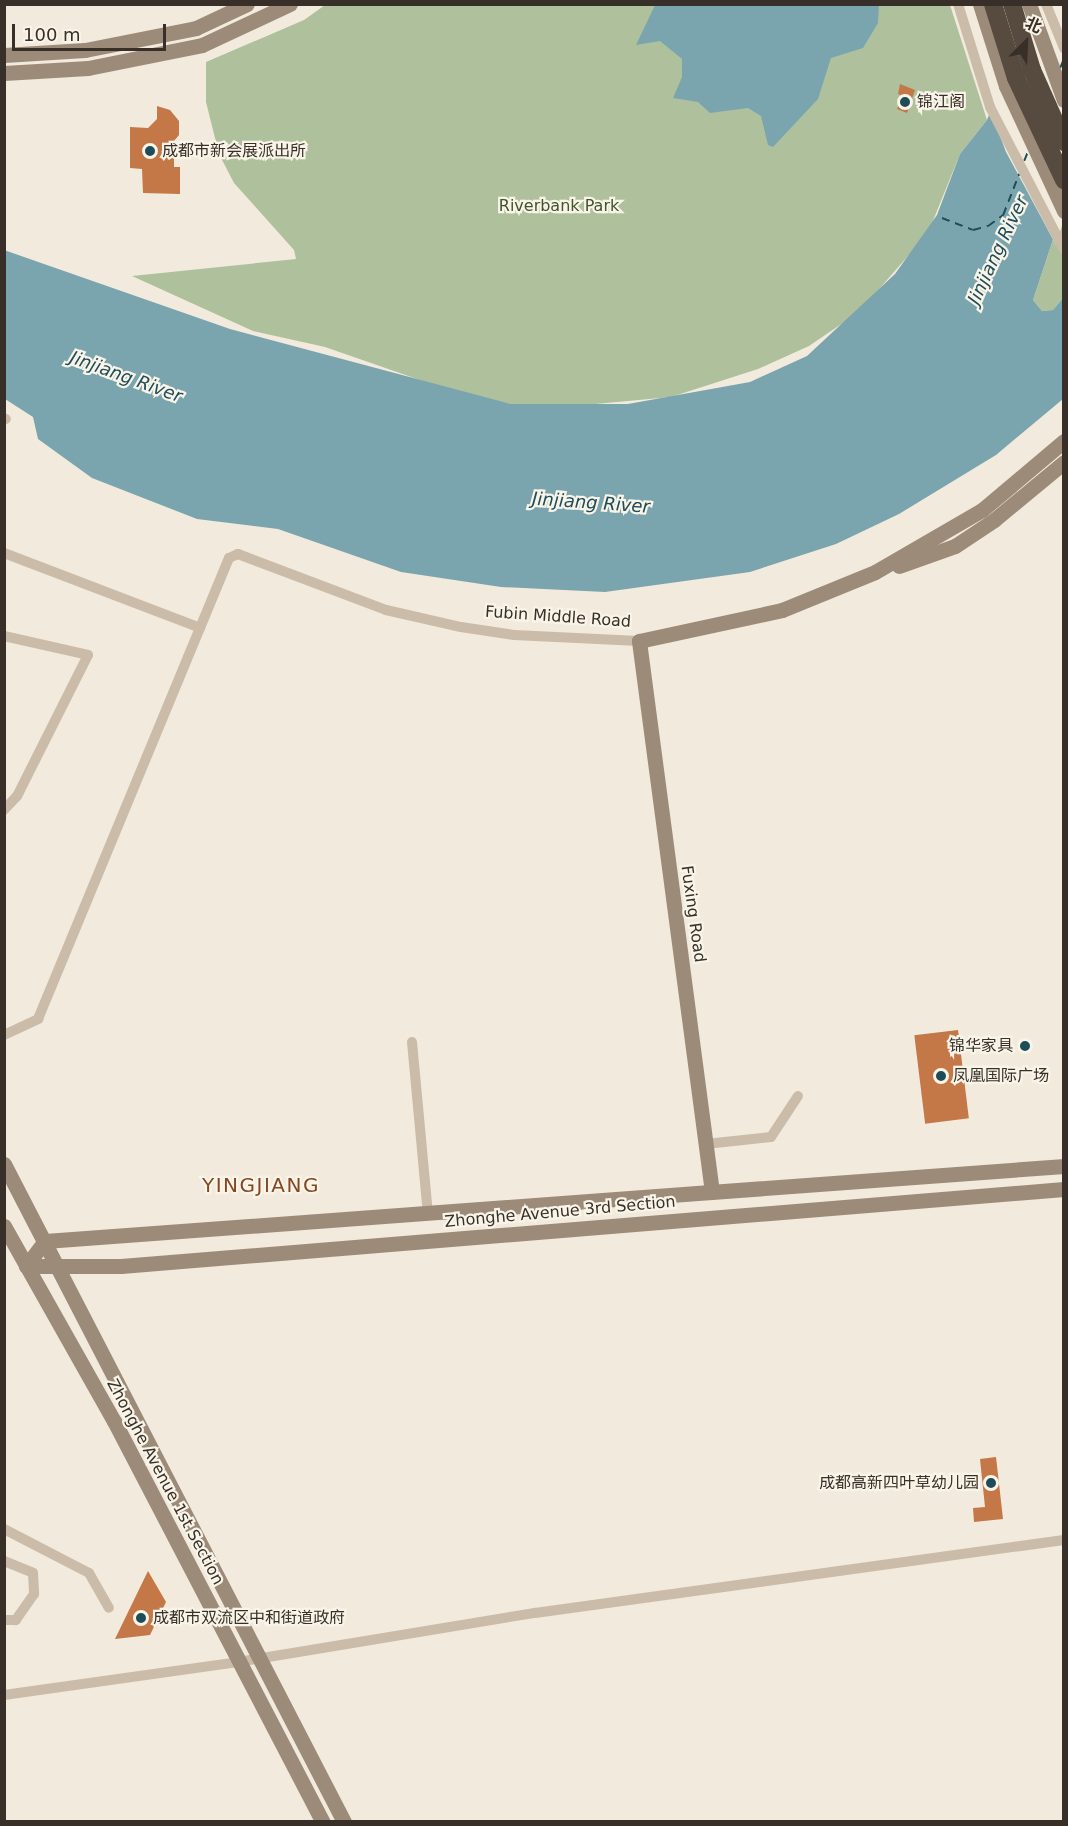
<!DOCTYPE html>
<html>
<head>
<meta charset="utf-8">
<style>
  body { margin:0 }
  #map { position:relative; width:1068px; height:1826px; overflow:hidden; background:#f2eadc; font-family:"DejaVu Sans","Noto Sans SC",sans-serif }
  div>[style] { position:absolute }
  .green>* { inset:0; background:#afc19c }
  .water>* { inset:0; background:#7ba5ae }
  .pier>* { inset:0; background:#f2eadc }
  .ferry>* { height:1.5px; margin-top:-0.75px; transform-origin:0; background:repeating-linear-gradient(90deg,#1e4c58 0 8px,transparent 0 14px) }
  .building>* { inset:0; background:#c47747; transform-origin:0 0 }
  .street>* { height:10px; margin:-5px; padding:0 5px; transform-origin:5px; border-radius:5px; background:#cabca8 }
  .secondary>* { height:15px; margin:-7.5px; padding:0 7.5px; transform-origin:7.5px; border-radius:7.5px; background:#9d8b79 }
  .highway>* { height:18px; margin:-9px; padding:0 9px; transform-origin:9px; border-radius:9px; background:#574a3f }
  .dots>* { width:16px; height:16px; translate:-50% -50%; box-sizing:border-box; border:3px solid #f9f4e8; border-radius:50% }
  span { translate:-50% -50%; white-space:nowrap; text-align:center; line-height:1.15; -webkit-text-stroke:4.5px #f9f4e8; paint-order:stroke }
  .poi-label { font-size:16px; color:#372f28 }
  .left { translate:0 -50%; text-align:left }
  .right { translate:-100% -50%; text-align:right }
  .park-label { font-size:16px; color:#40552c }
  .street-label { font-size:16px; color:#372f28 }
  .water-label { font-size:18px; color:#1e4c58; font-style:italic }
  .quarter-label { font-size:20px; color:#854722; letter-spacing:1.5px }
  .frame { position:absolute; inset:0; border:6px solid #372f28; pointer-events:none }
  .north { position:absolute; left:996px; top:12px; width:60px; height:60px; -webkit-text-stroke:4px #f9f4e8; paint-order:stroke; rotate:24deg; font-size:16px; font-weight:700; line-height:24px; text-align:center; color:#372f28 }
  .north::after { content:''; display:block; margin:auto; width:21px; height:27px; background:#372f28; clip-path:polygon(50% 0,100% 100%,50% 72%,0 100%) }
  .scale { position:absolute; left:12px; top:24px; width:154px; height:27px; box-sizing:border-box; border:3px solid #372f28; border-top:0; padding-left:8px; font-size:18px; line-height:21px; white-space:nowrap; color:#372f28; -webkit-text-stroke:4px #f9f4e8; paint-order:stroke }
</style>
</head>
<body>
<div id="map">
  <div class="green">
    <div style="clip-path:polygon(325px 5px,950px 5px,987px 120px,960px 154px,928px 233px,859px 312px,809px 346px,758px 369px,671px 397px,563px 407px,511px 404px,463px 395px,325px 347px,253px 331px,132px 276px,296px 259px,294px 250px,234px 183px,219px 154px,206px 102px,206px 62px,304px 20px)"></div>
    <div style="clip-path:polygon(1063px 209px,1063px 298px,1053px 310px,1042px 311px,1033px 300px)"></div>
  </div>
  <div class="water">
    <div style="clip-path:polygon(655px 5px,879px 5px,878px 23px,863px 48px,831px 58px,818px 99px,773px 147px,768px 145px,761px 116px,748px 108px,710px 113px,698px 102px,673px 98px,682px 77px,682px 59px,660px 41px,636px 45px)"></div>
    <div style="clip-path:polygon(1063px 5px,1063px 209px,1033px 300px,1042px 311px,1053px 310px,1063px 298px,1063px 399px,996px 455px,899px 514px,836px 544px,750px 572px,605px 592px,501px 587px,401px 572px,278px 529px,197px 519px,92px 478px,38px 439px,33px 417px,5px 399px,4px 250px,230px 329px,511px 404px,628px 404px,750px 382px,807px 356px,895px 274px,937px 215px,960px 154px,987px 120px,1024px 26px)"></div>
  </div>
  <div class="pier">
    <div style="clip-path:polygon(1028px 4px,1063px 5px,1064px 219px,1056px 245px,1006px 152px,989px 107px)"></div>
  </div>
  <div class="ferry">
    <div style="left:1060px;top:68px;width:11px;rotate:-68deg"></div>
    <div style="left:1024px;top:161px;width:11px;rotate:-68deg"></div>
    <div style="left:942px;top:218px;width:33px;rotate:21deg"></div>
    <div style="left:973px;top:230px;width:16px;rotate:-15deg"></div>
    <div style="left:988px;top:226px;width:19px;rotate:-36deg"></div>
    <div style="left:1003px;top:215px;width:44px;rotate:-68.7deg"></div>
  </div>
  <div class="building">
    <div style="clip-path:polygon(900px 84px,915px 90px,907px 113px,897px 109px,903px 96px,898px 94px)"></div>
    <div style="clip-path:polygon(157px 106px,170px 110px,179px 121px,179px 135px,163px 154px,174px 155px,174px 167px,180px 167px,180px 194px,143px 193px,142px 169px,130px 168px,130px 127px,148px 128px,157px 119px)"></div>
    <div style="left:958px;top:1030px;width:89px;height:44px;rotate:83deg"></div>
    <div style="clip-path:polygon(996px 1457px,1003px 1519px,974px 1522px,973px 1508px,985px 1507px,980px 1459px)"></div>
    <div style="clip-path:polygon(148px 1571px,166px 1602px,150px 1635px,115px 1639px)"></div>
  </div>
  <div class="street">
    <div style="left:958px;top:4px;width:108px;rotate:72.7deg"></div>
    <div style="left:990px;top:107px;width:161px;rotate:62.6deg"></div>
    <div style="left:1046px;top:4px;width:48px;rotate:67.8deg"></div>
    <div style="left:4px;top:418px;width:2px;rotate:27deg"></div>
    <div style="left:4px;top:553px;width:210px;rotate:20.9deg"></div>
    <div style="left:4px;top:636px;width:86px;rotate:12.7deg"></div>
    <div style="left:88px;top:655px;width:158px;rotate:116.7deg"></div>
    <div style="left:17px;top:796px;width:19px;rotate:133deg"></div>
    <div style="left:4px;top:1035px;width:38px;rotate:-25deg"></div>
    <div style="left:38px;top:1019px;width:499px;rotate:-67.5deg"></div>
    <div style="left:229px;top:558px;width:10px;rotate:-24deg"></div>
    <div style="left:238px;top:554px;width:158px;rotate:20.7deg"></div>
    <div style="left:386px;top:610px;width:77px;rotate:12.8deg"></div>
    <div style="left:461px;top:627px;width:54px;rotate:8.6deg"></div>
    <div style="left:514px;top:635px;width:125px;rotate:2.7deg"></div>
    <div style="left:412px;top:1042px;width:172px;rotate:84.7deg"></div>
    <div style="left:706px;top:1144px;width:65px;rotate:-6.1deg"></div>
    <div style="left:771px;top:1137px;width:49px;rotate:-56.6deg"></div>
    <div style="left:4px;top:1529px;width:96px;rotate:27.4deg"></div>
    <div style="left:89px;top:1573px;width:40px;rotate:60.3deg"></div>
    <div style="left:4px;top:1561px;width:31px;rotate:22deg"></div>
    <div style="left:33px;top:1573px;width:21px;rotate:87deg"></div>
    <div style="left:34px;top:1594px;width:32px;rotate:125deg"></div>
    <div style="left:16px;top:1620px;width:12px;rotate:180deg"></div>
    <div style="left:4px;top:1695px;width:236px;rotate:-8deg"></div>
    <div style="left:238px;top:1662px;width:301px;rotate:-9.4deg"></div>
    <div style="left:535px;top:1613px;width:534px;rotate:-7.86deg"></div>
  </div>
  <div class="secondary">
    <div style="left:980px;top:4px;width:86px;rotate:72.4deg"></div>
    <div style="left:1006px;top:86px;width:138px;rotate:65.1deg"></div>
    <div style="left:1029px;top:4px;width:102px;rotate:70deg"></div>
    <div style="left:4px;top:55px;width:81px;rotate:-3.5deg"></div>
    <div style="left:85px;top:50px;width:113px;rotate:-11.2deg"></div>
    <div style="left:196px;top:28px;width:56px;rotate:-25.2deg"></div>
    <div style="left:4px;top:73px;width:84px;rotate:-3.4deg"></div>
    <div style="left:88px;top:68px;width:116px;rotate:-11.4deg"></div>
    <div style="left:202px;top:45px;width:97px;rotate:-25deg"></div>
    <div style="left:899px;top:566px;width:59px;rotate:-19.7deg"></div>
    <div style="left:955px;top:546px;width:47px;rotate:-33.7deg"></div>
    <div style="left:994px;top:520px;width:91px;rotate:-39.6deg"></div>
    <div style="left:4px;top:1164px;width:741px;rotate:62.67deg"></div>
    <div style="left:712px;top:1192px;width:556px;rotate:-97.55deg"></div>
    <div style="left:639px;top:641px;width:146px;rotate:-12.2deg"></div>
    <div style="left:782px;top:610px;width:100px;rotate:-22.2deg"></div>
    <div style="left:875px;top:572px;width:124px;rotate:-30.1deg"></div>
    <div style="left:982px;top:510px;width:107px;rotate:-40.1deg"></div>
    <div style="left:4px;top:1226px;width:224px;rotate:60.6deg"></div>
    <div style="left:114px;top:1421px;width:452px;rotate:62.5deg"></div>
    <div style="left:26px;top:1266px;width:31px;rotate:-53deg"></div>
    <div style="left:45px;top:1241px;width:1022px;rotate:-4.21deg"></div>
    <div style="left:26px;top:1266px;width:95px"></div>
    <div style="left:121px;top:1266px;width:946px;rotate:-4.67deg"></div>
  </div>
  <div class="highway">
    <div style="left:993px;top:4px;width:77px;rotate:72.7deg"></div>
    <div style="left:1016px;top:78px;width:113px;rotate:64.8deg"></div>
    <div style="left:1012px;top:4px;width:69px;rotate:73.1deg"></div>
    <div style="left:1032px;top:70px;width:79px;rotate:66deg"></div>
  </div>
  <div class="dots">
    <div style="left:905px;top:102px;background:#1e4c58"></div>
    <div style="left:150px;top:151px;background:#1e4c58"></div>
    <div style="left:1025px;top:1046px;background:#1e4c58"></div>
    <div style="left:941px;top:1076px;background:#1e4c58"></div>
    <div style="left:991px;top:1483px;background:#1e4c58"></div>
    <div style="left:141px;top:1618px;background:#1e4c58"></div>
  </div>
  <div class="poi-label">
    <span class="left" style="left:917px;top:102px">锦江阁</span>
    <span class="left" style="left:162px;top:151px">成都市新会展派出所</span>
    <span class="right" style="left:1013px;top:1046px">锦华家具</span>
    <span class="left" style="left:953px;top:1076px">凤凰国际广场</span>
    <span class="right" style="left:979px;top:1483px">成都高新四叶草幼儿园</span>
    <span class="left" style="left:153px;top:1618px">成都市双流区中和街道政府</span>
  </div>
  <div class="park-label">
    <span style="left:559px;top:206px">Riverbank Park</span>
  </div>
  <div class="street-label">
    <span style="left:558px;top:617px;rotate:4deg">Fubin Middle Road</span>
    <span style="left:693px;top:914px;rotate:82deg">Fuxing Road</span>
    <span style="left:560px;top:1212px;rotate:-5deg">Zhonghe Avenue 3rd Section</span>
    <span style="left:165px;top:1482px;rotate:62deg">Zhonghe Avenue 1st Section</span>
  </div>
  <div class="water-label">
    <span style="left:998px;top:250px;rotate:-65deg">Jinjiang River</span>
    <span style="left:126px;top:377px;rotate:20deg">Jinjiang River</span>
    <span style="left:591px;top:503px;rotate:4deg">Jinjiang River</span>
  </div>
  <div class="quarter-label">
    <span style="left:261px;top:1185px">YINGJIANG</span>
  </div>
  <div class="frame"></div>
  <div class="north">北</div>
  <div class="scale">100 m</div>
</div>
</body>
</html>
